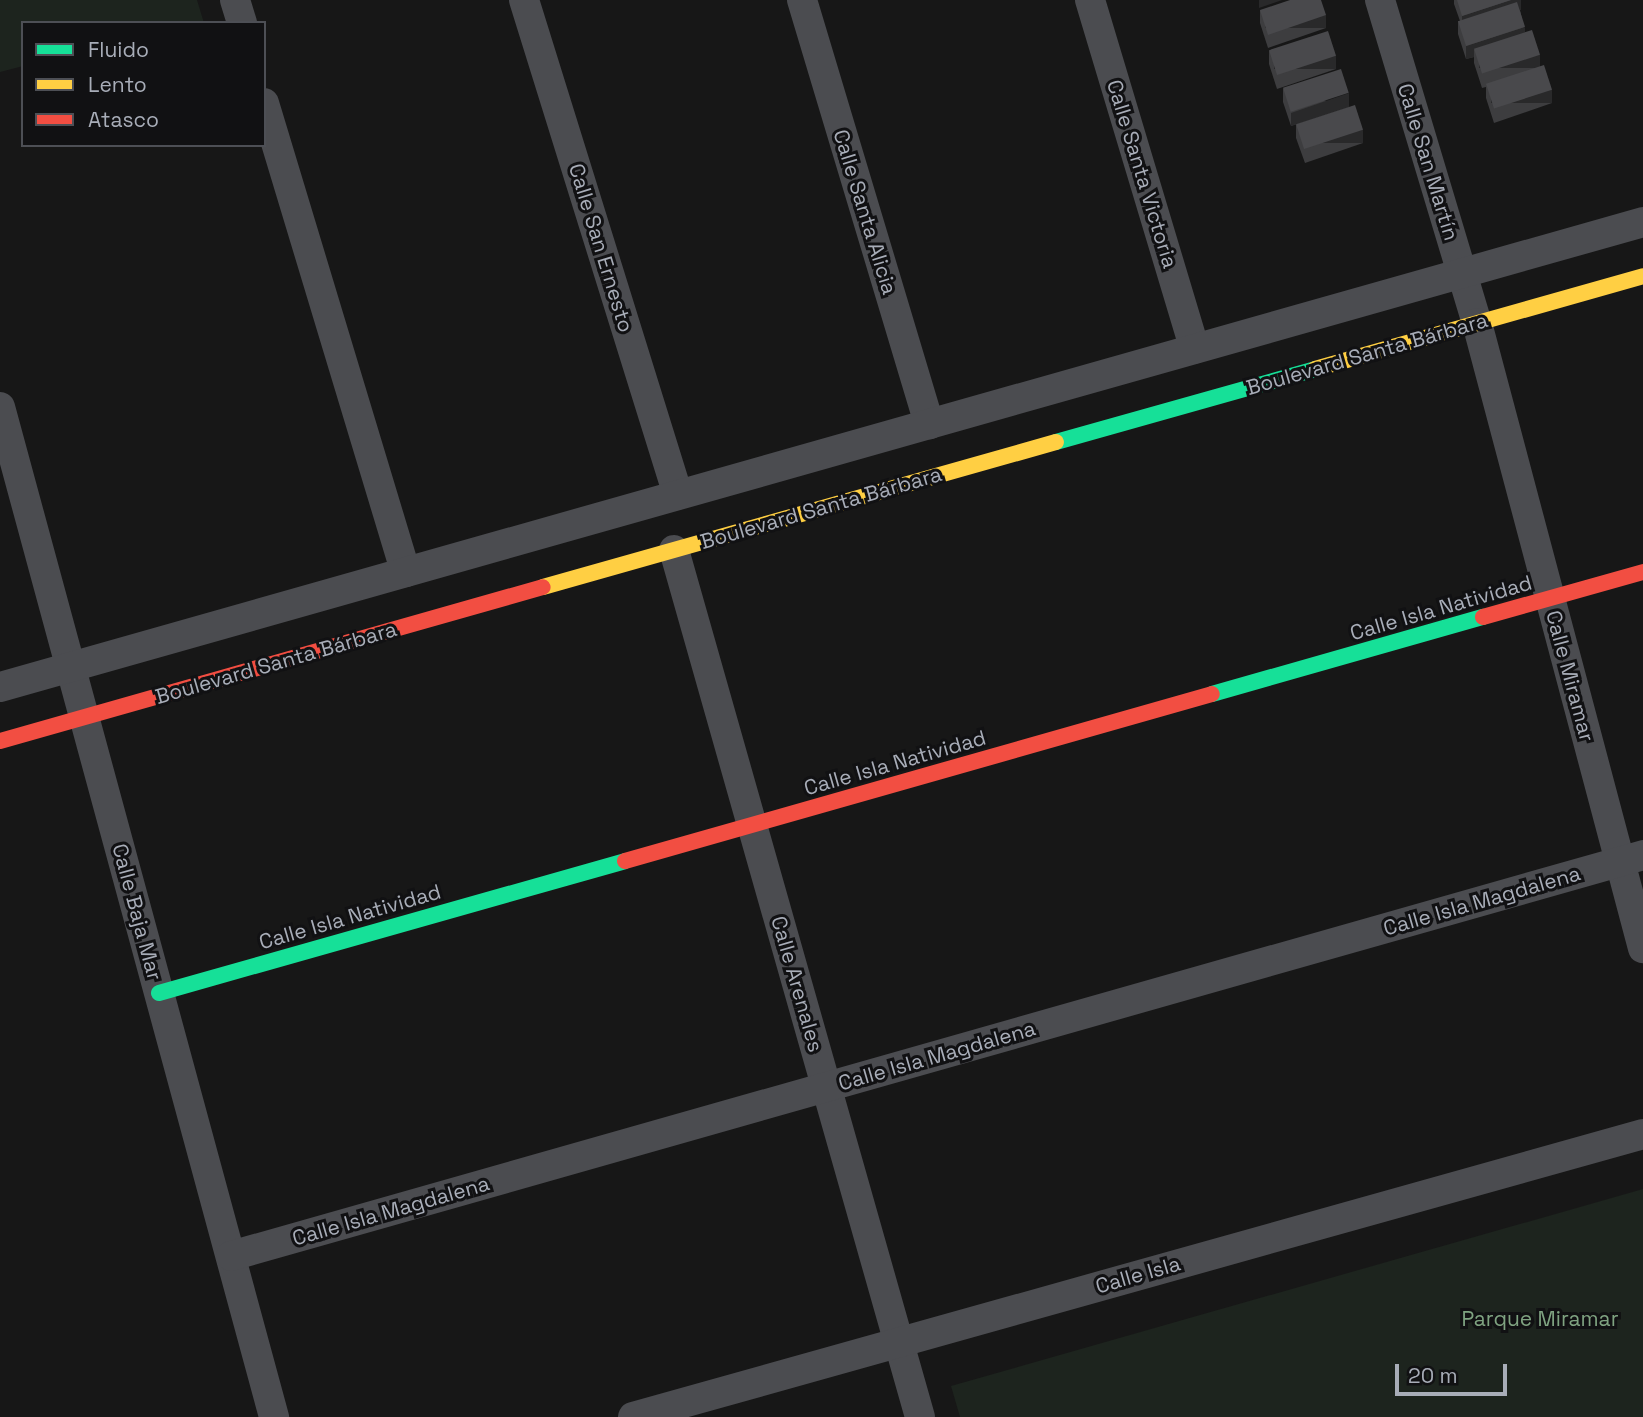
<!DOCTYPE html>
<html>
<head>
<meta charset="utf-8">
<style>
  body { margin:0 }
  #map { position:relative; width:1643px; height:1417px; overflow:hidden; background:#171717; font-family:"Space Grotesk",sans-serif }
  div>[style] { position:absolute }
  .green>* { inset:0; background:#1d241e }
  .street>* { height:30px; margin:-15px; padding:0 15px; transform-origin:15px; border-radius:15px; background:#4b4c50 }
  .fast>* { height:16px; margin:-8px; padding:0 8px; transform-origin:8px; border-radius:8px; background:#16e098 }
  .slow>* { height:16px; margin:-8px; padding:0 8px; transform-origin:8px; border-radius:8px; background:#ffcf43 }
  .jam>* { height:16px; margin:-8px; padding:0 8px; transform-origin:8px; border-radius:8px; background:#f24e42 }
  .wall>* { inset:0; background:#3d3d3f }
  .shaded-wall>* { inset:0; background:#29292a; transform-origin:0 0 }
  .building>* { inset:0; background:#49494c; transform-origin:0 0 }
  span { translate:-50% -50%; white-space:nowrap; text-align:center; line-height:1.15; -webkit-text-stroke:6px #111113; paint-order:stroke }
  .street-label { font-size:21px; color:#a8adb8 }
  .park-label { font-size:21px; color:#7fa381 }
  .legend { position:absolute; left:21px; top:21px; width:245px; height:126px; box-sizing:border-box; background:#111113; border:2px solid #4d4f55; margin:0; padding:9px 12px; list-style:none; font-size:21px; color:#a8adb8 }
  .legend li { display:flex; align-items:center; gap:14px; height:35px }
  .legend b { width:35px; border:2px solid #4d4f55 }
  .scale { position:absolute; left:1395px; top:1364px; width:112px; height:32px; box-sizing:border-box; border:4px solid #a8adb8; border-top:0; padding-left:9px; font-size:21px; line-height:24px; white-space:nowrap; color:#a8adb8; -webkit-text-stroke:5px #111113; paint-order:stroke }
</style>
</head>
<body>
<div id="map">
  <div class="green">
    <div style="clip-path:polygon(0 0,197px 0,204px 23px,23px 23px,23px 66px,0 72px)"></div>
    <div style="clip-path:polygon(1643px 1189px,1643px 1417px,960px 1417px,951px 1386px)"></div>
  </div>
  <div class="street">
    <div style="left:235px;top:0;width:24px;rotate:73deg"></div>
    <div style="left:524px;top:0;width:518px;rotate:72.72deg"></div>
    <div style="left:802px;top:0;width:443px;rotate:73.3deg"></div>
    <div style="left:1090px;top:0;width:364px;rotate:73.3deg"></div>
    <div style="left:1380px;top:0;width:337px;rotate:73.3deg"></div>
    <div style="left:1477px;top:323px;width:647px;rotate:75.13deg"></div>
    <div style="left:264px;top:103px;width:490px;rotate:73.2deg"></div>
    <div style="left:0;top:407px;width:1047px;rotate:74.82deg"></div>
    <div style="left:674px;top:550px;width:901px;rotate:74.16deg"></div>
    <div style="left:0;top:687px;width:1708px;rotate:-15.8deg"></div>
    <div style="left:231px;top:1256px;width:1468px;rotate:-15.85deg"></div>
    <div style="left:633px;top:1417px;width:1049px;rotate:-15.65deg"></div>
  </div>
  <div class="fast">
    <div style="left:1056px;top:442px;width:269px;rotate:-15.7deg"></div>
    <div style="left:1212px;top:694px;width:282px;rotate:-15.9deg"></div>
    <div style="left:159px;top:993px;width:484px;rotate:-15.8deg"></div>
  </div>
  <div class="slow">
    <div style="left:1315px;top:369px;width:341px;rotate:-15.8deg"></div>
    <div style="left:543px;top:587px;width:533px;rotate:-15.78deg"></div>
  </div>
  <div class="jam">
    <div style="left:1483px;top:617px;width:166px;rotate:-15.7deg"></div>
    <div style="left:0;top:741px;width:564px;rotate:-15.83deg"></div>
    <div style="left:625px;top:861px;width:610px;rotate:-15.88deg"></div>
  </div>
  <div class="wall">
    <div style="clip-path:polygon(1454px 0,1521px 0,1521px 10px,1520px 10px,1525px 33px,1540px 67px,1552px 103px,1494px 123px,1486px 98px,1486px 87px,1482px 88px,1474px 63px,1474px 57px,1466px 59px,1458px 34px,1458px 21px,1460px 21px,1454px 4px)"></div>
    <div style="clip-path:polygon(1260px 10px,1326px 28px,1268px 48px,1260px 23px)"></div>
    <div style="clip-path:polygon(1269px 51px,1336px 69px,1277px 89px,1269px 64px)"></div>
    <div style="clip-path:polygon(1283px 89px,1349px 107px,1291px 126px,1283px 102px)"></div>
    <div style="clip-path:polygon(1296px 125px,1363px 143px,1305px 163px,1296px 138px)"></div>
  </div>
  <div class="shaded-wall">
    <div style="clip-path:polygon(1259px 0,1282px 0,1259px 8px)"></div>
    <div style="clip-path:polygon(1511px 0,1521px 0,1521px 10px,1462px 29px,1462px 16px)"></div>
    <div style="left:1326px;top:15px;width:13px;height:61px;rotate:90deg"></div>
    <div style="clip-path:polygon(1525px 27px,1525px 40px,1474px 50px,1474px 57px,1466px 59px,1466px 46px)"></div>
    <div style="left:1540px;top:55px;width:13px;height:61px;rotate:90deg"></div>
    <div style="left:1336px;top:56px;width:13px;height:62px;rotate:90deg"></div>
    <div style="left:1552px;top:90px;width:13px;height:61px;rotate:90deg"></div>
    <div style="clip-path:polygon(1349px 93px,1349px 107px,1291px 126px,1291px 113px)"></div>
    <div style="left:1363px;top:130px;width:13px;height:61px;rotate:90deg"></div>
  </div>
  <div class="building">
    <div style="clip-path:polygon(1290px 0,1321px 0,1326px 15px,1268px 35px,1260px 10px)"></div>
    <div style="clip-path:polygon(1457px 0,1511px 0,1462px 16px)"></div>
    <div style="left:1517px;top:2px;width:26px;height:62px;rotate:72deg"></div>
    <div style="left:1532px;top:30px;width:26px;height:61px;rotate:72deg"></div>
    <div style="left:1328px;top:31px;width:26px;height:62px;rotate:72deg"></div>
    <div style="left:1544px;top:65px;width:26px;height:61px;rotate:72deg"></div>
    <div style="left:1341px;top:69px;width:25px;height:61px;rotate:72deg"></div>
    <div style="left:1355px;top:105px;width:26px;height:62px;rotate:72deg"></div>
  </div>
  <div class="street-label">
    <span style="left:1428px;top:162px;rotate:73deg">Calle San Martín</span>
    <span style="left:1142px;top:174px;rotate:73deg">Calle Santa Victoria</span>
    <span style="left:865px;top:212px;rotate:73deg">Calle Santa Alicia</span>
    <span style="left:601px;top:248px;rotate:73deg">Calle San Ernesto</span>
    <span style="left:1367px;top:354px;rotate:-16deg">Boulevard Santa Bárbara</span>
    <span style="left:821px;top:508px;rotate:-16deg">Boulevard Santa Bárbara</span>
    <span style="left:1441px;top:608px;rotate:-16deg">Calle Isla Natividad</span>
    <span style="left:276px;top:663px;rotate:-16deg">Boulevard Santa Bárbara</span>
    <span style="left:1570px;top:676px;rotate:75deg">Calle Miramar</span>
    <span style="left:895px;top:763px;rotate:-16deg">Calle Isla Natividad</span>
    <span style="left:1482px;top:901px;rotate:-16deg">Calle Isla Magdalena</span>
    <span style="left:137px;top:912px;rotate:75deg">Calle Baja Mar</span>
    <span style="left:350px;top:917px;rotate:-16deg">Calle Isla Natividad</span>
    <span style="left:797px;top:984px;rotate:74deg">Calle Arenales</span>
    <span style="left:937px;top:1056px;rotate:-16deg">Calle Isla Magdalena</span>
    <span style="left:391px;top:1211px;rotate:-16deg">Calle Isla Magdalena</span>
    <span style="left:1138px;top:1275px;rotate:-16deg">Calle Isla</span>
  </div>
  <div class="park-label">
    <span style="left:1540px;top:1319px">Parque Miramar</span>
  </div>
  <ul class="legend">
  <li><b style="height:9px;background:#16e098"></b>Fluido</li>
  <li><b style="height:9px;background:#ffcf43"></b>Lento</li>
  <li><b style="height:9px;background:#f24e42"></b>Atasco</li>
  </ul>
  <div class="scale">20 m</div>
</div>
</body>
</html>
